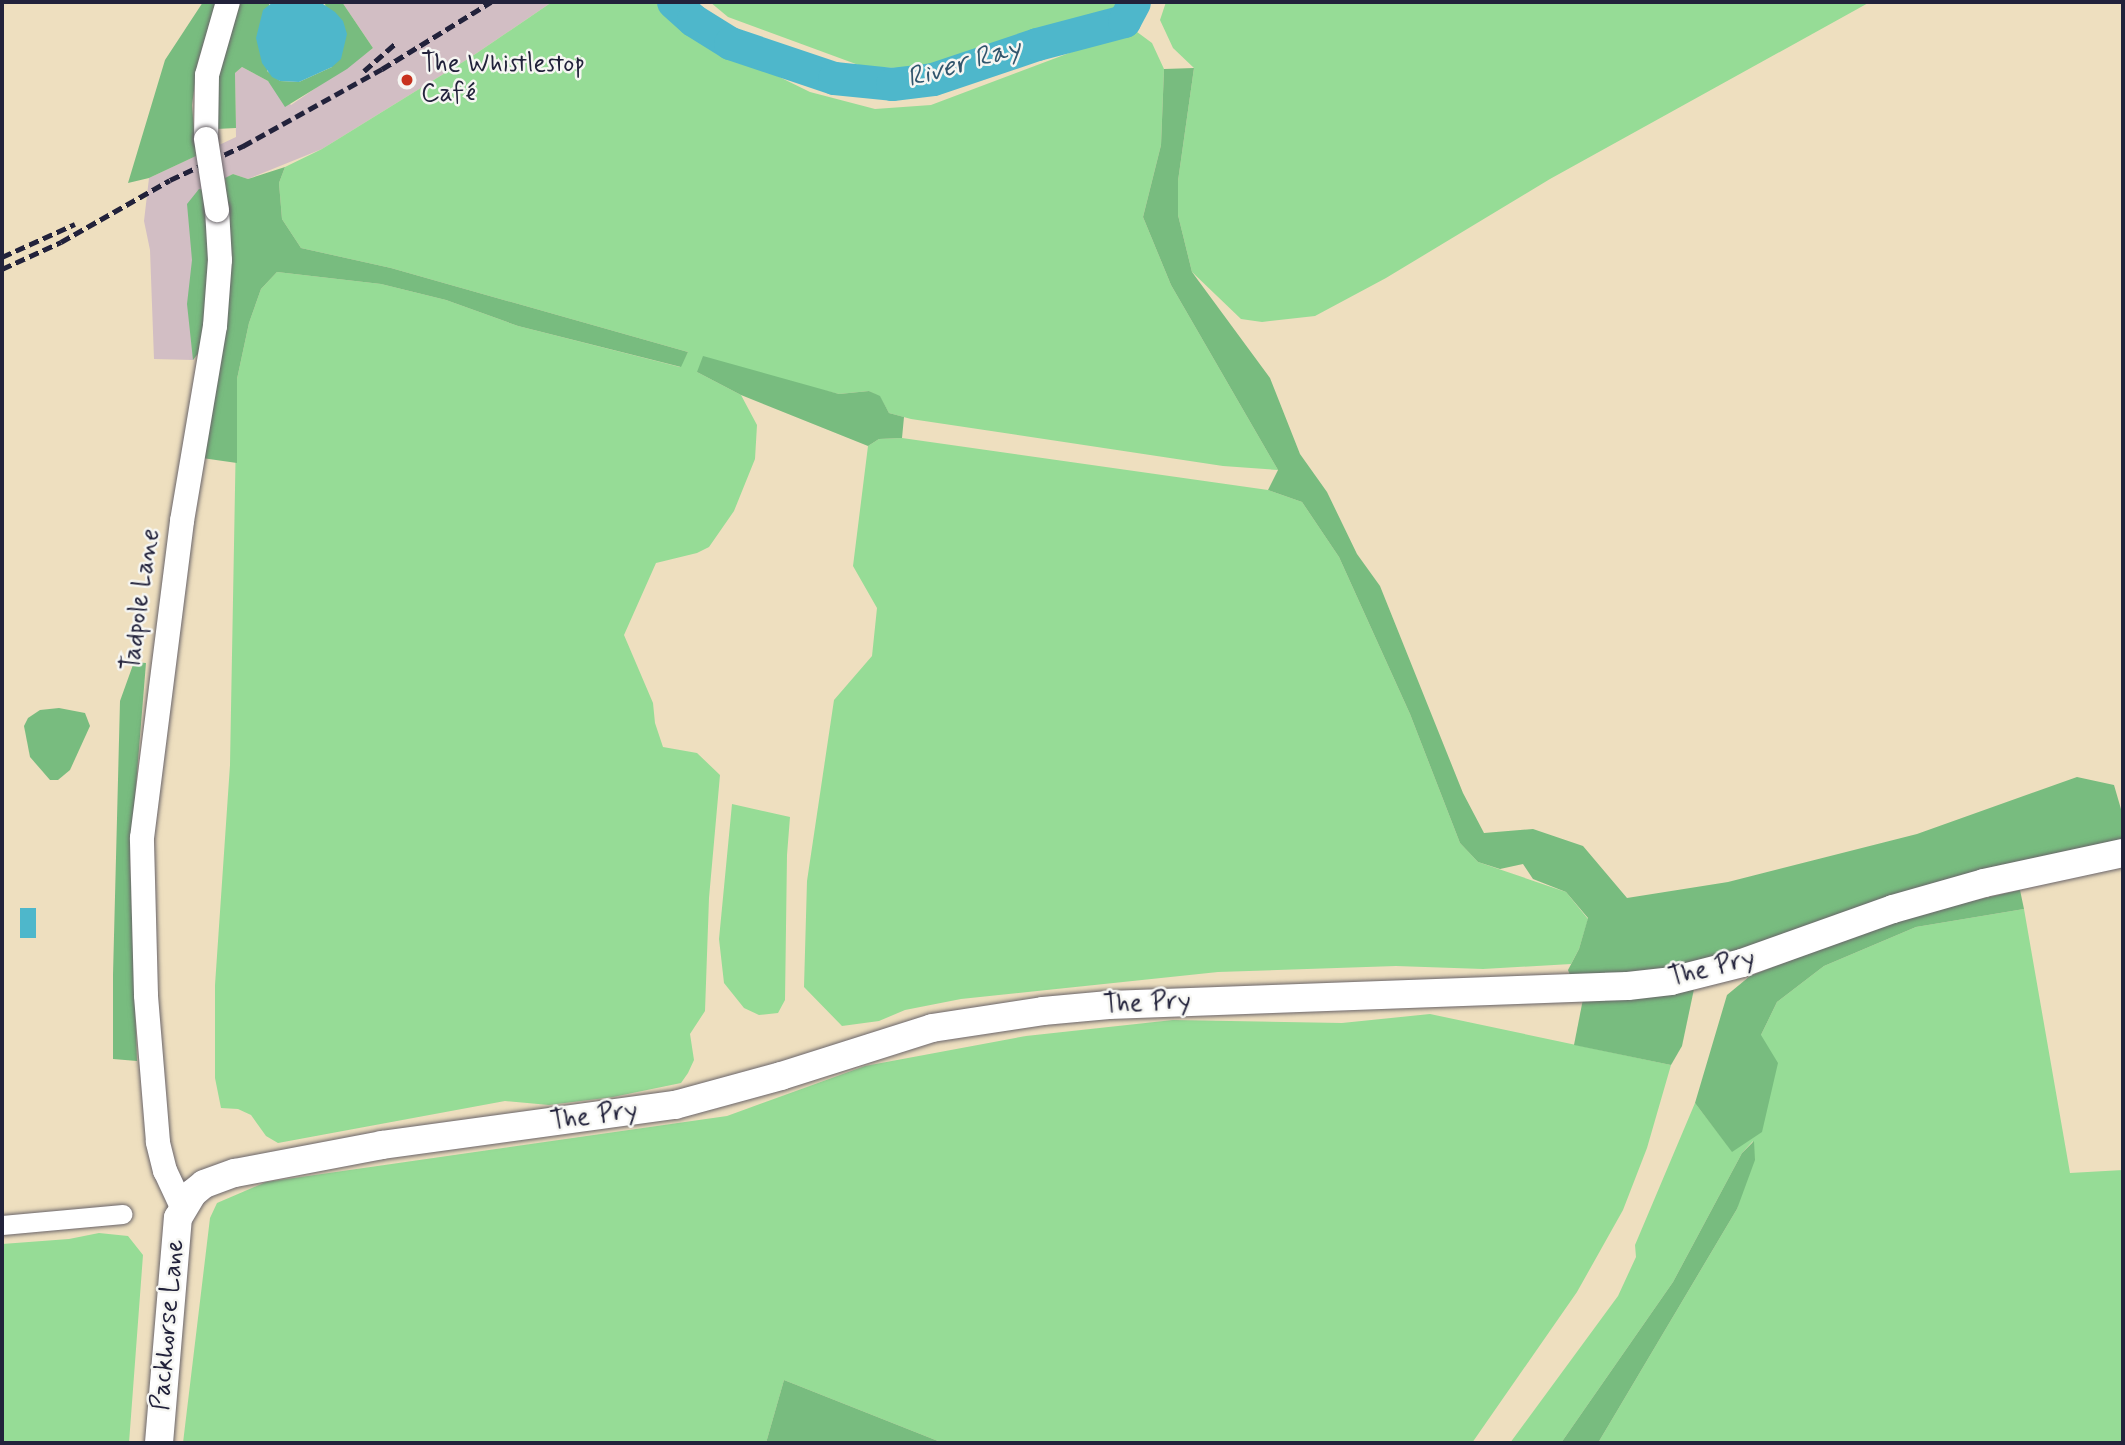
<!DOCTYPE html>
<html>
<head>
<meta charset="utf-8">
<style>
  body { margin:0 }
  #map { position:relative; width:2125px; height:1445px; overflow:hidden; background:#eedfbf; font-family:Mynerve,sans-serif }
  div>[style] { position:absolute }
  .industrial>* { inset:0; background:#d2bec4 }
  .green>* { inset:0; background:#96dc96 }
  .forest>* { inset:0; background:#78bc7f }
  .water>* { inset:0; background:#4eb7cb; transform-origin:0 0 }
  .river>* { height:33px; margin:-16.5px; padding:0 16.5px; transform-origin:16.5px; border-radius:16.5px; background:#4eb7cb }
  .roads { filter:drop-shadow(0 0 2px #696469) drop-shadow(0 0 2px #696469) }
  .minor>* { height:19px; margin:-9.5px; padding:0 9.5px; transform-origin:9.5px; border-radius:9.5px; background:#fff }
  .tertiary>* { height:24px; margin:-12px; padding:0 12px; transform-origin:12px; border-radius:12px; background:#fff }
  .secondary>* { height:28px; margin:-14px; padding:0 14px; transform-origin:14px; border-radius:14px; background:#fff }
  .rail>* { height:5px; margin-top:-2.5px; transform-origin:0; background:repeating-linear-gradient(90deg,#22223b 0 10px,transparent 0 15px) }
  .bridges { filter:drop-shadow(0 0 2px #696469) drop-shadow(0 0 2px #696469) }
  .tertiary-bridge>* { height:24px; margin:-12px; padding:0 12px; transform-origin:12px; border-radius:12px; background:#fff }
  .dots>* { width:19px; height:19px; translate:-50% -50%; box-sizing:border-box; border:4px solid #f6f6f2; border-radius:50% }
  span { translate:-50% -50%; white-space:nowrap; text-align:center; line-height:1.15; -webkit-text-stroke:5px #f6f6f2; paint-order:stroke }
  .poi-label { font-size:26px; color:#22223b }
  .left { translate:0 -50%; text-align:left }
  .street-label { font-size:26px; color:#22223b }
  .water-label { font-size:28px; color:#31566d; font-style:italic }
  .frame { position:absolute; inset:0; border:4px solid #22223b; pointer-events:none }
</style>
</head>
<body>
<div id="map">
  <div class="industrial">
    <div style="clip-path:polygon(342px 2px,552px 2px,471px 57px,322px 149px,248px 179px,233px 174px,206px 189px,199px 352px,193px 360px,154px 359px,150px 250px,144px 221px,149px 178px,236px 137px,235px 73px,242px 67px,268px 81px,291px 105px,368px 52px,373px 48px)"></div>
  </div>
  <div class="green">
    <div style="clip-path:polygon(552px 2px,657px 2px,663px 12px,691px 34px,810px 92px,875px 109px,931px 105px,1133px 29px,1152px 43px,1164px 69px,1161px 145px,1143px 217px,1171px 285px,1278px 470px,1223px 466px,911px 419px,889px 413px,880px 397px,869px 391px,839px 394px,784px 381px,697px 372px,741px 395px,757px 425px,755px 459px,734px 511px,709px 547px,697px 553px,656px 563px,624px 635px,653px 703px,655px 723px,663px 747px,697px 753px,720px 775px,709px 898px,705px 1011px,690px 1034px,694px 1060px,688px 1073px,681px 1083px,613px 1097px,549px 1105px,505px 1101px,278px 1143px,266px 1136px,251px 1115px,238px 1109px,221px 1108px,215px 1078px,215px 985px,230px 765px,237px 379px,249px 323px,261px 289px,277px 272px,381px 284px,446px 300px,518px 326px,680px 367px,688px 352px,391px 268px,301px 248px,282px 219px,279px 183px,285px 167px,322px 149px,471px 57px)"></div>
    <div style="clip-path:polygon(710px 2px,1125px 2px,1116px 14px,933px 69px,864px 67px,728px 17px)"></div>
    <div style="clip-path:polygon(1166px 2px,1870px 2px,1550px 179px,1386px 278px,1315px 316px,1262px 322px,1241px 319px,1192px 272px,1178px 215px,1178px 181px,1194px 68px,1173px 48px,1160px 20px)"></div>
    <div style="clip-path:polygon(902px 438px,1268px 490px,1302px 502px,1339px 557px,1410px 714px,1460px 843px,1478px 862px,1566px 892px,1588px 919px,1579px 949px,1571px 964px,1483px 969px,1396px 966px,1218px 972px,961px 999px,905px 1010px,879px 1021px,842px 1026px,804px 987px,807px 881px,834px 700px,872px 656px,877px 608px,853px 566px,868px 446px,879px 439px)"></div>
    <div style="clip-path:polygon(732px 804px,790px 817px,787px 855px,785px 1000px,778px 1013px,759px 1015px,744px 1008px,724px 983px,719px 939px)"></div>
    <div style="clip-path:polygon(2024px 909px,2070px 1173px,2123px 1170px,2123px 1443px,1598px 1443px,1737px 1209px,1753px 1141px,1742px 1153px,1673px 1282px,1561px 1443px,1510px 1443px,1618px 1296px,1636px 1257px,1635px 1245px,1695px 1103px,1732px 1151px,1761px 1035px,1777px 1002px,1824px 966px,1916px 927px)"></div>
    <div style="clip-path:polygon(1430px 1014px,1671px 1065px,1647px 1148px,1623px 1210px,1577px 1292px,1472px 1443px,943px 1443px,784px 1380px,766px 1443px,183px 1443px,210px 1218px,217px 1203px,266px 1182px,727px 1116px,865px 1066px,1026px 1036px,1173px 1020px,1342px 1023px)"></div>
    <div style="clip-path:polygon(99px 1233px,128px 1236px,143px 1255px,129px 1443px,2px 1443px,2px 1244px,69px 1239px)"></div>
  </div>
  <div class="forest">
    <div style="clip-path:polygon(203px 2px,216px 2px,198px 62px,192px 105px,196px 156px,149px 178px,128px 183px,165px 60px)"></div>
    <div style="clip-path:polygon(237px 2px,273px 2px,269px 4px,267px 71px,280px 81px,299px 82px,332px 67px,325px 3px,320px 2px,342px 2px,373px 48px,347px 69px,285px 107px,268px 81px,242px 67px,235px 73px,236px 128px,216px 129px,218px 71px)"></div>
    <div style="clip-path:polygon(1194px 68px,1178px 181px,1178px 215px,1192px 272px,1270px 378px,1300px 454px,1327px 492px,1357px 554px,1380px 586px,1463px 793px,1484px 833px,1533px 829px,1583px 846px,1627px 898px,1728px 882px,1917px 834px,2077px 777px,2114px 785px,2123px 816px,2123px 839px,2010px 866px,1692px 966px,1572px 980px,1568px 970px,1579px 949px,1588px 918px,1566px 892px,1533px 879px,1523px 864px,1500px 869px,1478px 862px,1460px 843px,1410px 714px,1339px 557px,1302px 502px,1268px 490px,1278px 470px,1171px 285px,1143px 217px,1161px 145px,1164px 69px)"></div>
    <div style="clip-path:polygon(285px 167px,279px 183px,282px 219px,301px 248px,391px 268px,688px 352px,681px 367px,518px 326px,446px 300px,381px 284px,277px 272px,261px 289px,249px 323px,237px 379px,237px 463px,202px 458px,227px 205px,225px 178px,233px 174px,248px 179px)"></div>
    <div style="clip-path:polygon(199px 189px,206px 190px,210px 223px,209px 300px,199px 352px,193px 360px,187px 304px,192px 260px,187px 204px)"></div>
    <div style="clip-path:polygon(703px 356px,839px 394px,869px 391px,880px 396px,889px 413px,904px 417px,902px 438px,879px 439px,868px 446px,741px 395px,697px 372px)"></div>
    <div style="clip-path:polygon(134px 662px,146px 663px,130px 859px,137px 1061px,113px 1059px,113px 975px,120px 701px)"></div>
    <div style="clip-path:polygon(59px 708px,85px 713px,90px 726px,70px 770px,58px 780px,50px 780px,30px 757px,24px 726px,28px 718px,40px 710px)"></div>
    <div style="clip-path:polygon(2020px 890px,2024px 909px,1916px 927px,1824px 966px,1777px 1002px,1761px 1035px,1778px 1063px,1762px 1132px,1732px 1152px,1695px 1103px,1727px 995px,1750px 976px,1902px 917px)"></div>
    <div style="clip-path:polygon(1694px 989px,1682px 1046px,1671px 1065px,1574px 1045px,1584px 994px)"></div>
    <div style="clip-path:polygon(1754px 1141px,1755px 1160px,1737px 1209px,1598px 1443px,1561px 1443px,1673px 1282px,1742px 1153px)"></div>
    <div style="clip-path:polygon(784px 1380px,943px 1443px,766px 1443px)"></div>
  </div>
  <div class="water">
    <div style="clip-path:polygon(273px 2px,320px 2px,335px 12px,343px 21px,347px 34px,341px 59px,332px 67px,299px 82px,280px 81px,272px 77px,262px 63px,256px 38px,263px 10px)"></div>
    <div style="left:20px;top:908px;width:16px;height:30px"></div>
  </div>
  <div class="river">
    <div style="left:673px;top:2px;width:27px;rotate:42deg"></div>
    <div style="left:693px;top:20px;width:44px;rotate:31.9deg"></div>
    <div style="left:730px;top:43px;width:110px;rotate:18.6deg"></div>
    <div style="left:834px;top:78px;width:58px;rotate:5.9deg"></div>
    <div style="left:892px;top:84px;width:41px;rotate:-7deg"></div>
    <div style="left:933px;top:79px;width:110px;rotate:-18.6deg"></div>
    <div style="left:1037px;top:44px;width:90px;rotate:-14.8deg"></div>
    <div style="left:1124px;top:21px;width:21px;rotate:-62deg"></div>
  </div>
  <div class="roads">
    <div class="minor">
      <div style="left:2px;top:1225px;width:121px;rotate:-5.2deg"></div>
    </div>
    <div class="tertiary">
      <div style="left:206px;top:139px;width:64px;rotate:-89.1deg"></div>
      <div style="left:207px;top:75px;width:76px;rotate:-74deg"></div>
      <div style="left:182px;top:1207px;width:40px;rotate:-115deg"></div>
      <div style="left:165px;top:1171px;width:30px;rotate:-104deg"></div>
      <div style="left:158px;top:1142px;width:147px;rotate:-94.7deg"></div>
      <div style="left:146px;top:995px;width:157px;rotate:-91.5deg"></div>
      <div style="left:142px;top:838px;width:320px;rotate:-82.8deg"></div>
      <div style="left:182px;top:521px;width:198px;rotate:-80.4deg"></div>
      <div style="left:215px;top:326px;width:66px;rotate:-85.7deg"></div>
      <div style="left:220px;top:260px;width:50px;rotate:-93.4deg"></div>
    </div>
    <div class="secondary">
      <div style="left:159px;top:1443px;width:226px;rotate:-85.2deg"></div>
      <div style="left:178px;top:1218px;width:29px;rotate:-59deg"></div>
      <div style="left:193px;top:1193px;width:14px;rotate:-39deg"></div>
      <div style="left:204px;top:1184px;width:33px;rotate:-20deg"></div>
      <div style="left:235px;top:1173px;width:150px;rotate:-10.8deg"></div>
      <div style="left:382px;top:1145px;width:296px;rotate:-7.8deg"></div>
      <div style="left:675px;top:1105px;width:110px;rotate:-15.3deg"></div>
      <div style="left:781px;top:1076px;width:158px;rotate:-17.6deg"></div>
      <div style="left:932px;top:1028px;width:112px;rotate:-8.7deg"></div>
      <div style="left:1043px;top:1011px;width:66px;rotate:-5.2deg"></div>
      <div style="left:1109px;top:1005px;width:519px;rotate:-2.1deg"></div>
      <div style="left:1628px;top:986px;width:43px;rotate:-6.6deg"></div>
      <div style="left:1671px;top:981px;width:73px;rotate:-14.2deg"></div>
      <div style="left:1742px;top:963px;width:160px;rotate:-19.7deg"></div>
      <div style="left:1893px;top:909px;width:95px;rotate:-15.9deg"></div>
      <div style="left:1984px;top:883px;width:142px;rotate:-12.2deg"></div>
    </div>
  </div>
  <div class="rail">
    <div style="left:364px;top:71px;width:43px;rotate:-41.2deg"></div>
    <div style="left:2px;top:257px;width:80px;rotate:-24.3deg"></div>
    <div style="left:2px;top:269px;width:65px;rotate:-24.6deg"></div>
    <div style="left:61px;top:242px;width:125px;rotate:-29.6deg"></div>
    <div style="left:170px;top:180px;width:81px;rotate:-25deg"></div>
    <div style="left:243px;top:146px;width:159px;rotate:-29deg"></div>
    <div style="left:382px;top:69px;width:128px;rotate:-31.6deg"></div>
  </div>
  <div class="bridges">
    <div class="tertiary-bridge">
      <div style="left:206px;top:139px;width:72px;rotate:81.2deg"></div>
    </div>
  </div>
  <div class="dots">
    <div style="left:407px;top:80px;background:#c8321e"></div>
  </div>
  <div class="poi-label">
    <span class="left" style="left:421px;top:80px">The Whistlestop<br>Café</span>
  </div>
  <div class="street-label">
    <span style="left:142px;top:600px;rotate:-82deg">Tadpole Lane</span>
    <span style="left:1712px;top:969px;rotate:-14deg">The Pry</span>
    <span style="left:1147px;top:1004px;rotate:-3deg">The Pry</span>
    <span style="left:594px;top:1117px;rotate:-8deg">The Pry</span>
    <span style="left:169px;top:1325px;rotate:-85deg">Packhorse Lane</span>
  </div>
  <div class="water-label">
    <span style="left:964px;top:64px;rotate:-16deg">River Ray</span>
  </div>
  <div class="frame"></div>
</div>
</body>
</html>
